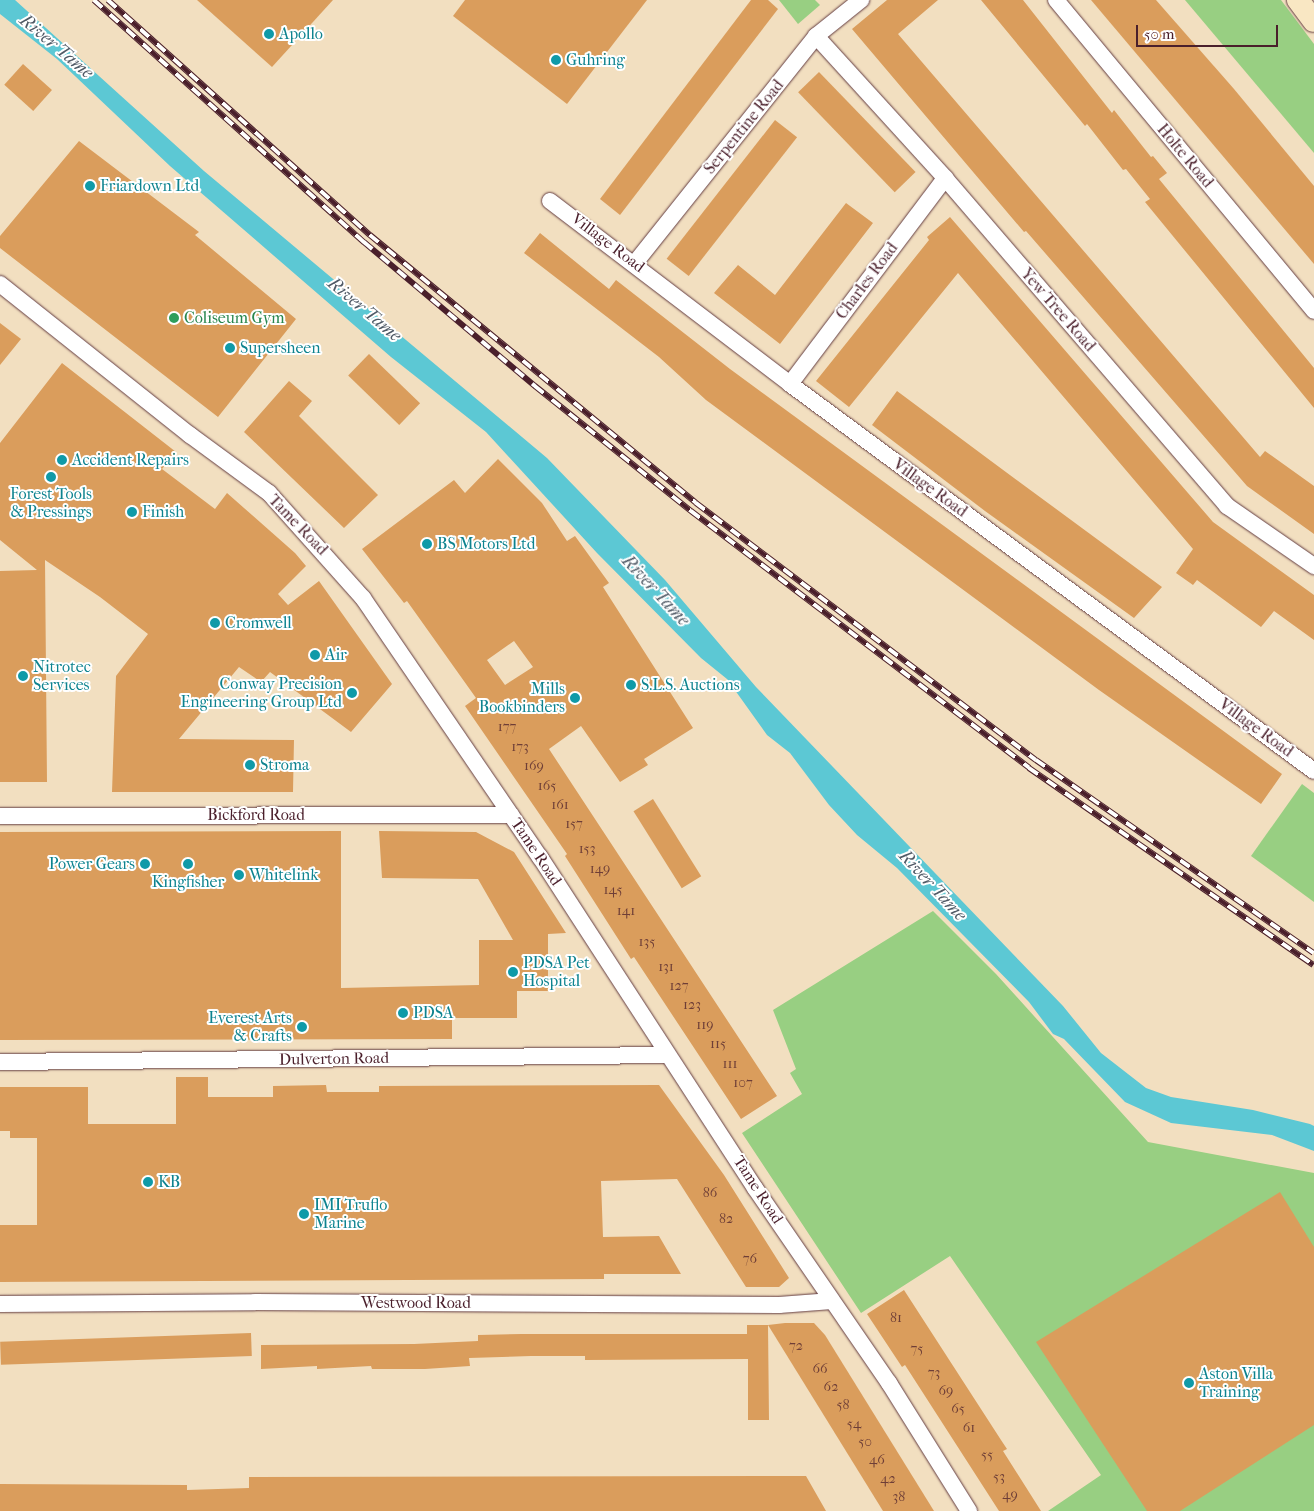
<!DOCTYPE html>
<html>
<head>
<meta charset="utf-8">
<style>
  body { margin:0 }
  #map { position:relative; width:1314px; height:1511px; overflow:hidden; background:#f2dfc0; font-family:"IM FELL French Canon",serif }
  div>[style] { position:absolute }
  .green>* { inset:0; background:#98cf82 }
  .water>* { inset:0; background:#5cc8d4 }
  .building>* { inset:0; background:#da9d5c; transform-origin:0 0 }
  .roads { filter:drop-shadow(0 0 1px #633c41) drop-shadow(0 0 1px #633c41) }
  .minor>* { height:16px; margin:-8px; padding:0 8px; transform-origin:8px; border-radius:8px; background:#fff }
  .secondary>* { height:22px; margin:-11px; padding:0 11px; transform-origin:11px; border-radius:11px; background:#f9e7c3 }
  .rail>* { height:5.5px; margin-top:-2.75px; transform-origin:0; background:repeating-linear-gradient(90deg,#fff 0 11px,#4a1f2b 0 22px); box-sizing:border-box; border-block:1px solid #4a1f2b }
  .dots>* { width:14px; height:14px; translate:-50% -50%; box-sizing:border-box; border:2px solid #fff; border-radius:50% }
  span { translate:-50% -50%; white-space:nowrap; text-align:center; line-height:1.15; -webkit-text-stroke:4px #fff; paint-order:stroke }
  .number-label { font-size:14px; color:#6e3e37 }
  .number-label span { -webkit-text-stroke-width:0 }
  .culture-label { font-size:16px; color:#0d838f }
  .left { translate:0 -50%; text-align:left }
  .right { translate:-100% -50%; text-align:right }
  .street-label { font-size:16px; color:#4a1f2b }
  .leisure-label { font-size:16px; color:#27864d }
  .water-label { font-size:18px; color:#505a66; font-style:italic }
  .scale { position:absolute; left:1136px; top:25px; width:142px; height:22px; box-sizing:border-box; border:2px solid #4a1f2b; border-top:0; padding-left:6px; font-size:15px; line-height:18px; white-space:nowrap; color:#4a1f2b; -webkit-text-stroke:4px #fff; paint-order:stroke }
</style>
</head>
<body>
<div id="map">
  <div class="green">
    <div style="clip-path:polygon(779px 0,815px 0,820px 5px,798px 24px)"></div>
    <div style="clip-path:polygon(1185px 0,1281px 0,1314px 44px,1314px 153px)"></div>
    <div style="clip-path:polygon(1302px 784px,1314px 793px,1314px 902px,1251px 856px)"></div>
    <div style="clip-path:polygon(933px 911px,996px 974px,1148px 1142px,1314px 1173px,1314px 1511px,1048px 1511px,1101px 1475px,950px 1256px,861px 1313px,742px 1133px,802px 1094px,790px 1073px,796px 1069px,773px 1010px)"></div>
  </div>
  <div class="water">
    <div style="clip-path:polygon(0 0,15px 0,204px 171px,547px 458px,665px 580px,756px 687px,1063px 1006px,1101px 1053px,1146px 1088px,1171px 1097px,1253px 1110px,1310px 1124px,1314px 1126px,1314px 1151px,1272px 1135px,1171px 1123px,1125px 1102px,1064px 1039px,1053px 1034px,1029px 1002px,897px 868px,857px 835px,829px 805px,790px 753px,767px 735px,727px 679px,701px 658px,597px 553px,486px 432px,391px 357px,170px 166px,57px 59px,0 14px)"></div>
  </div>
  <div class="building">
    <div style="clip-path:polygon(197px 0,333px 0,272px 67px)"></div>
    <div style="clip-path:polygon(465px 0,647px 0,567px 104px,453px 16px)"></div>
    <div style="clip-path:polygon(751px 0,768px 0,778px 9px,620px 215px,600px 199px)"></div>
    <div style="clip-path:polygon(887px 0,938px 0,898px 34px,1260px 457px,1265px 451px,1314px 486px,1314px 534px,1247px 486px,1026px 231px,1024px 232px,852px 29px)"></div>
    <div style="clip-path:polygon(981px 0,1023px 0,1112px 113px,1114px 110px,1151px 157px,1153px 156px,1167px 173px,1159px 179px,1314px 368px,1314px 408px,1145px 202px,1150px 199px,1126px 169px,1123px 170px,1087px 124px,1085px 126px)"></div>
    <div style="clip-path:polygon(1091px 0,1156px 0,1234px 89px,1314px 186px,1314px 264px)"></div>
    <div style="left:23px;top:64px;width:39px;height:28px;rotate:42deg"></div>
    <div style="left:819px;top:72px;width:139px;height:29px;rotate:46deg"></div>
    <div style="left:775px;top:120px;width:28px;height:176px;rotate:38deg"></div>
    <div style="clip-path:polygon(79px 141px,199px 232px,195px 235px,296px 319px,218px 417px,0 248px,0 236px)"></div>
    <div style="clip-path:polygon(846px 203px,873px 223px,780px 344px,714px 293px,738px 265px,775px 295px)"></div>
    <div style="clip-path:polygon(950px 217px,1213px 522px,1314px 595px,1314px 640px,1274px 611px,1261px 627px,1197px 580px,1193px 585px,1176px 573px,1193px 549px,958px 273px,849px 407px,816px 381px,929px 240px,927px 237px)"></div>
    <div style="clip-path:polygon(540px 233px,609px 289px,616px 280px,730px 369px,1282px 774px,1261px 804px,1099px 690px,706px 400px,659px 357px,524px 253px)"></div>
    <div style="clip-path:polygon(0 323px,21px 339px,0 365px)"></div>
    <div style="left:369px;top:354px;width:71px;height:30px;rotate:44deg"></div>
    <div style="clip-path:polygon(62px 363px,176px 452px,162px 469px,215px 509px,227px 493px,295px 553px,306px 566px,278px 594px,288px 605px,319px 581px,392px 684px,351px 732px,270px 672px,261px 682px,239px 667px,179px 739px,294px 740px,293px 792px,112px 792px,116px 676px,148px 634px,100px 597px,45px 560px,47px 782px,0 782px,0 571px,37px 570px,0 540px,0 443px)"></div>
    <div style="clip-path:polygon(289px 381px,312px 401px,299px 416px,378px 495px,344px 528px,244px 432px)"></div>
    <div style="clip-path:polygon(897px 391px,991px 461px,1162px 587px,1134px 618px,985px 511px,872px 425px)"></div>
    <div style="clip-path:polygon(evenodd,498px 459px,542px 503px,567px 541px,575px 536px,609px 583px,603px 587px,693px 728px,644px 759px,648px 765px,620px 782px,581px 726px,549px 749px,777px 1096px,741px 1119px,634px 957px,631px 959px,565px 856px,567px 854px,465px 706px,476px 698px,407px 601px,404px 603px,362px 549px,454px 480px,465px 493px,498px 459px,514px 641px,533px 667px,505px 685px,487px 660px,514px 641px)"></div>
    <div style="left:653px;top:799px;width:91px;height:23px;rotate:58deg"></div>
    <div style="clip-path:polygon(341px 831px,341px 988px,479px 985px,479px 940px,513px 940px,478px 879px,382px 878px,379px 831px,476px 832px,514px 852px,566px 933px,548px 934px,548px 991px,517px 991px,517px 1018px,452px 1018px,452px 1039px,0 1040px,0 832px)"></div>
    <div style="clip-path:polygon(176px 1077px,208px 1077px,208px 1097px,273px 1097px,273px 1086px,326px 1085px,327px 1092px,379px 1092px,379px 1086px,659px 1085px,724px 1175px,789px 1278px,779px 1287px,746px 1287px,677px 1179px,601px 1181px,603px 1237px,659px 1236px,681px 1274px,604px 1274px,604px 1279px,0 1282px,0 1225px,37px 1225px,37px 1138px,10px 1138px,10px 1131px,0 1131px,0 1087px,88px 1087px,88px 1124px,176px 1124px)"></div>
    <div style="clip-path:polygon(1280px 1192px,1314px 1247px,1314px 1425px,1180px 1511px,1147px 1511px,1036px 1342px)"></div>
    <div style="clip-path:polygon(904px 1290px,1001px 1440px,1007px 1449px,1003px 1451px,1041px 1511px,999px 1511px,905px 1365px,902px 1367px,867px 1314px)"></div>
    <div style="clip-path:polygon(785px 1323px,814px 1323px,825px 1335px,934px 1511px,883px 1511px,768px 1325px)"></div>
    <div style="clip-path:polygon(747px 1325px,768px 1325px,769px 1420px,748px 1420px,748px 1359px,585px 1360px,585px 1356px,531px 1356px,469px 1358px,470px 1366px,425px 1369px,372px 1369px,371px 1366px,317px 1369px,317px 1366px,261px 1369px,261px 1345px,414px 1344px,478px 1341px,478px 1335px,522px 1334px,747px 1334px)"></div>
    <div style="left:251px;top:1333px;width:23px;height:251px;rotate:88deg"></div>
    <div style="clip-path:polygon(806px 1476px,826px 1511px,0 1511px,0 1484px,187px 1485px,187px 1490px,249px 1488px,249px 1477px)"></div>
  </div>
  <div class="roads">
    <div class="minor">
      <div style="left:1056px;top:0;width:404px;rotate:50.3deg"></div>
      <div style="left:816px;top:36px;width:192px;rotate:47.7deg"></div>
      <div style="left:945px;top:178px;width:433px;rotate:49.3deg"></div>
      <div style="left:1227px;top:506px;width:106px;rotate:34.6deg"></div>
      <div style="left:550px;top:201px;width:302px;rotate:37.3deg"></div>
      <div style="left:790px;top:384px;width:651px;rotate:36.45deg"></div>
      <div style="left:635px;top:263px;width:290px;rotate:-51.4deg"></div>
      <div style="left:816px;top:36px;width:58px;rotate:-38.7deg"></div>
      <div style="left:0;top:284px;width:243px;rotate:38.5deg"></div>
      <div style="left:190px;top:435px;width:98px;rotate:36.3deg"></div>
      <div style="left:269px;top:493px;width:141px;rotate:48.2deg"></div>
      <div style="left:363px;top:598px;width:314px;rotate:55.7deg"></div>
      <div style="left:540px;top:857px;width:395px;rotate:57deg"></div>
      <div style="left:755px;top:1188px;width:237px;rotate:55.5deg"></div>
      <div style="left:889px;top:1383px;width:151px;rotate:58deg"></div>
      <div style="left:790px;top:384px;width:258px;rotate:-53deg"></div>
      <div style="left:0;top:816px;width:511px;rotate:-0.11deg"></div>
      <div style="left:0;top:1062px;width:667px;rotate:-0.6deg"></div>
      <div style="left:0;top:1304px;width:255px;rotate:-0.4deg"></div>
      <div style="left:255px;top:1302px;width:524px;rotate:0.33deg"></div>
      <div style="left:779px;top:1305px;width:53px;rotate:-4.3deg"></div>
    </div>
    <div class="secondary">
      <div style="left:1298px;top:0;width:26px;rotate:53deg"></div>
    </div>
  </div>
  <div class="rail">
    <div style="left:94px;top:0;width:363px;rotate:41.9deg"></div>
    <div style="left:364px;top:242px;width:224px;rotate:40.1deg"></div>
    <div style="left:535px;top:386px;width:200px;rotate:38.7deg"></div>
    <div style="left:691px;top:511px;width:425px;rotate:37.2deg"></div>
    <div style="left:1029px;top:768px;width:346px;rotate:34.7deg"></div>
    <div style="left:108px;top:0;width:352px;rotate:41.9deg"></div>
    <div style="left:370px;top:235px;width:422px;rotate:39.4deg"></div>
    <div style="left:696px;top:503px;width:426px;rotate:37.1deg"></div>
    <div style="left:1036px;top:760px;width:338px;rotate:34.8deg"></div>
  </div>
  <div class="dots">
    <div style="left:269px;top:34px;background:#0f9aa8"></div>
    <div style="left:556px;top:60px;background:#0f9aa8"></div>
    <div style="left:90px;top:186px;background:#0f9aa8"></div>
    <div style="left:174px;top:318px;background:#2e9e5b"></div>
    <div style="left:230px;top:348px;background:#0f9aa8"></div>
    <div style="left:62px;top:460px;background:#0f9aa8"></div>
    <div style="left:51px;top:477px;background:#0f9aa8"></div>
    <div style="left:132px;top:512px;background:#0f9aa8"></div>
    <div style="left:427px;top:544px;background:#0f9aa8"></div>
    <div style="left:215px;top:623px;background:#0f9aa8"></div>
    <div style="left:315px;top:655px;background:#0f9aa8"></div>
    <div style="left:23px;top:676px;background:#0f9aa8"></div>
    <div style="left:631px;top:685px;background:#0f9aa8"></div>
    <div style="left:352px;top:693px;background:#0f9aa8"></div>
    <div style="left:575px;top:698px;background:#0f9aa8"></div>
    <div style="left:250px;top:765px;background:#0f9aa8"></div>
    <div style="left:145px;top:864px;background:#0f9aa8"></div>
    <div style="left:188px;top:864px;background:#0f9aa8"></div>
    <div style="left:239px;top:875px;background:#0f9aa8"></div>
    <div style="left:513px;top:972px;background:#0f9aa8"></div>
    <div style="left:403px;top:1013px;background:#0f9aa8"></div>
    <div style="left:302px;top:1027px;background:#0f9aa8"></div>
    <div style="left:148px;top:1182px;background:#0f9aa8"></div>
    <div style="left:304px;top:1214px;background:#0f9aa8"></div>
    <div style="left:1189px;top:1383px;background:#0f9aa8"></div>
  </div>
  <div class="number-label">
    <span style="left:507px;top:727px">177</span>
    <span style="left:520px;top:747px">173</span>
    <span style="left:534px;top:766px">169</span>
    <span style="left:547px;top:786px">165</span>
    <span style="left:560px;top:805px">161</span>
    <span style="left:574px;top:824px">157</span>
    <span style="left:587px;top:849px">153</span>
    <span style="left:600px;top:869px">149</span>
    <span style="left:613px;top:890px">145</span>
    <span style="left:626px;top:911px">141</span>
    <span style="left:647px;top:942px">135</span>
    <span style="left:666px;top:967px">131</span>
    <span style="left:679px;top:986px">127</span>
    <span style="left:692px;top:1005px">123</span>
    <span style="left:705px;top:1025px">119</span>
    <span style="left:718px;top:1044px">115</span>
    <span style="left:730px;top:1064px">111</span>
    <span style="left:743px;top:1083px">107</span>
    <span style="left:710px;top:1193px">86</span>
    <span style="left:726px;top:1219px">82</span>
    <span style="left:750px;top:1259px">76</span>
    <span style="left:896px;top:1318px">81</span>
    <span style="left:796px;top:1346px">72</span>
    <span style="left:917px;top:1349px">75</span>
    <span style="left:820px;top:1369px">66</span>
    <span style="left:934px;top:1373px">73</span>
    <span style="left:831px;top:1387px">62</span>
    <span style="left:946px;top:1391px">69</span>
    <span style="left:843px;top:1405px">58</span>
    <span style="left:958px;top:1409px">65</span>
    <span style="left:854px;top:1424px">54</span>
    <span style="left:969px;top:1428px">61</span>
    <span style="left:865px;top:1442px">50</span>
    <span style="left:987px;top:1455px">55</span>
    <span style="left:877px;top:1460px">46</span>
    <span style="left:999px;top:1477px">53</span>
    <span style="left:888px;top:1479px">42</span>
    <span style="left:1010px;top:1495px">49</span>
    <span style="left:899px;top:1497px">38</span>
  </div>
  <div class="culture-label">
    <span class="left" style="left:279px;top:34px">Apollo</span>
    <span class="left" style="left:566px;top:60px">Guhring</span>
    <span class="left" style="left:100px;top:186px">Friardown Ltd</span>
    <span class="left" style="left:240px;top:348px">Supersheen</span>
    <span class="left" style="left:72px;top:460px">Accident Repairs</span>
    <span style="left:51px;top:503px">Forest Tools<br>&amp; Pressings</span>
    <span class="left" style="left:142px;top:512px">Finish</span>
    <span class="left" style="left:437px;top:544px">BS Motors Ltd</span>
    <span class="left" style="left:225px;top:623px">Cromwell</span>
    <span class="left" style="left:325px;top:655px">Air</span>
    <span class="left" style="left:33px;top:676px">Nitrotec<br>Services</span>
    <span class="right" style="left:342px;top:693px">Conway Precision<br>Engineering Group Ltd</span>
    <span class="left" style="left:641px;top:685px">S.L.S. Auctions</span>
    <span class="right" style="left:565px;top:698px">Mills<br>Bookbinders</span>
    <span class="left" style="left:260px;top:765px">Stroma</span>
    <span class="right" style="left:135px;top:864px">Power Gears</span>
    <span class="left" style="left:249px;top:875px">Whitelink</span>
    <span style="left:188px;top:882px">Kingfisher</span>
    <span class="left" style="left:523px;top:972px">PDSA Pet<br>Hospital</span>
    <span class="left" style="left:413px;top:1013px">PDSA</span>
    <span class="right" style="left:292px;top:1027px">Everest Arts<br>&amp; Crafts</span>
    <span class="left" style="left:158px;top:1182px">KB</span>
    <span class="left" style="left:314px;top:1214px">IMI Truflo<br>Marine</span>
    <span class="left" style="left:1199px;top:1383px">Aston Villa<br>Training</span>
  </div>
  <div class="street-label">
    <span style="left:744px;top:127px;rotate:-51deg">Serpentine Road</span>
    <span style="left:1185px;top:156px;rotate:50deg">Holte Road</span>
    <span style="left:608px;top:243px;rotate:37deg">Village Road</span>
    <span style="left:867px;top:281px;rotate:-53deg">Charles Road</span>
    <span style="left:1058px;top:310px;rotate:49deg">Yew Tree Road</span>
    <span style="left:930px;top:488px;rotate:36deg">Village Road</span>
    <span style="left:298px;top:525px;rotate:46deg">Tame Road</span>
    <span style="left:1256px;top:728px;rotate:36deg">Village Road</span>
    <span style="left:256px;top:815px">Bickford Road</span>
    <span style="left:536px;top:852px;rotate:56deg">Tame Road</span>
    <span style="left:334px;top:1059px;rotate:-1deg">Dulverton Road</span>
    <span style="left:758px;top:1190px;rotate:57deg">Tame Road</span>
    <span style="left:416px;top:1303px">Westwood Road</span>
  </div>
  <div class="leisure-label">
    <span class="left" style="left:184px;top:318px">Coliseum Gym</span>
  </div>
  <div class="water-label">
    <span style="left:56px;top:47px;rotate:40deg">River Tame</span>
    <span style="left:364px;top:310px;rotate:40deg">River Tame</span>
    <span style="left:655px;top:591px;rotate:47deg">River Tame</span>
    <span style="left:932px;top:886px;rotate:47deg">River Tame</span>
  </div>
  <div class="scale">50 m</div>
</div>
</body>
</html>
